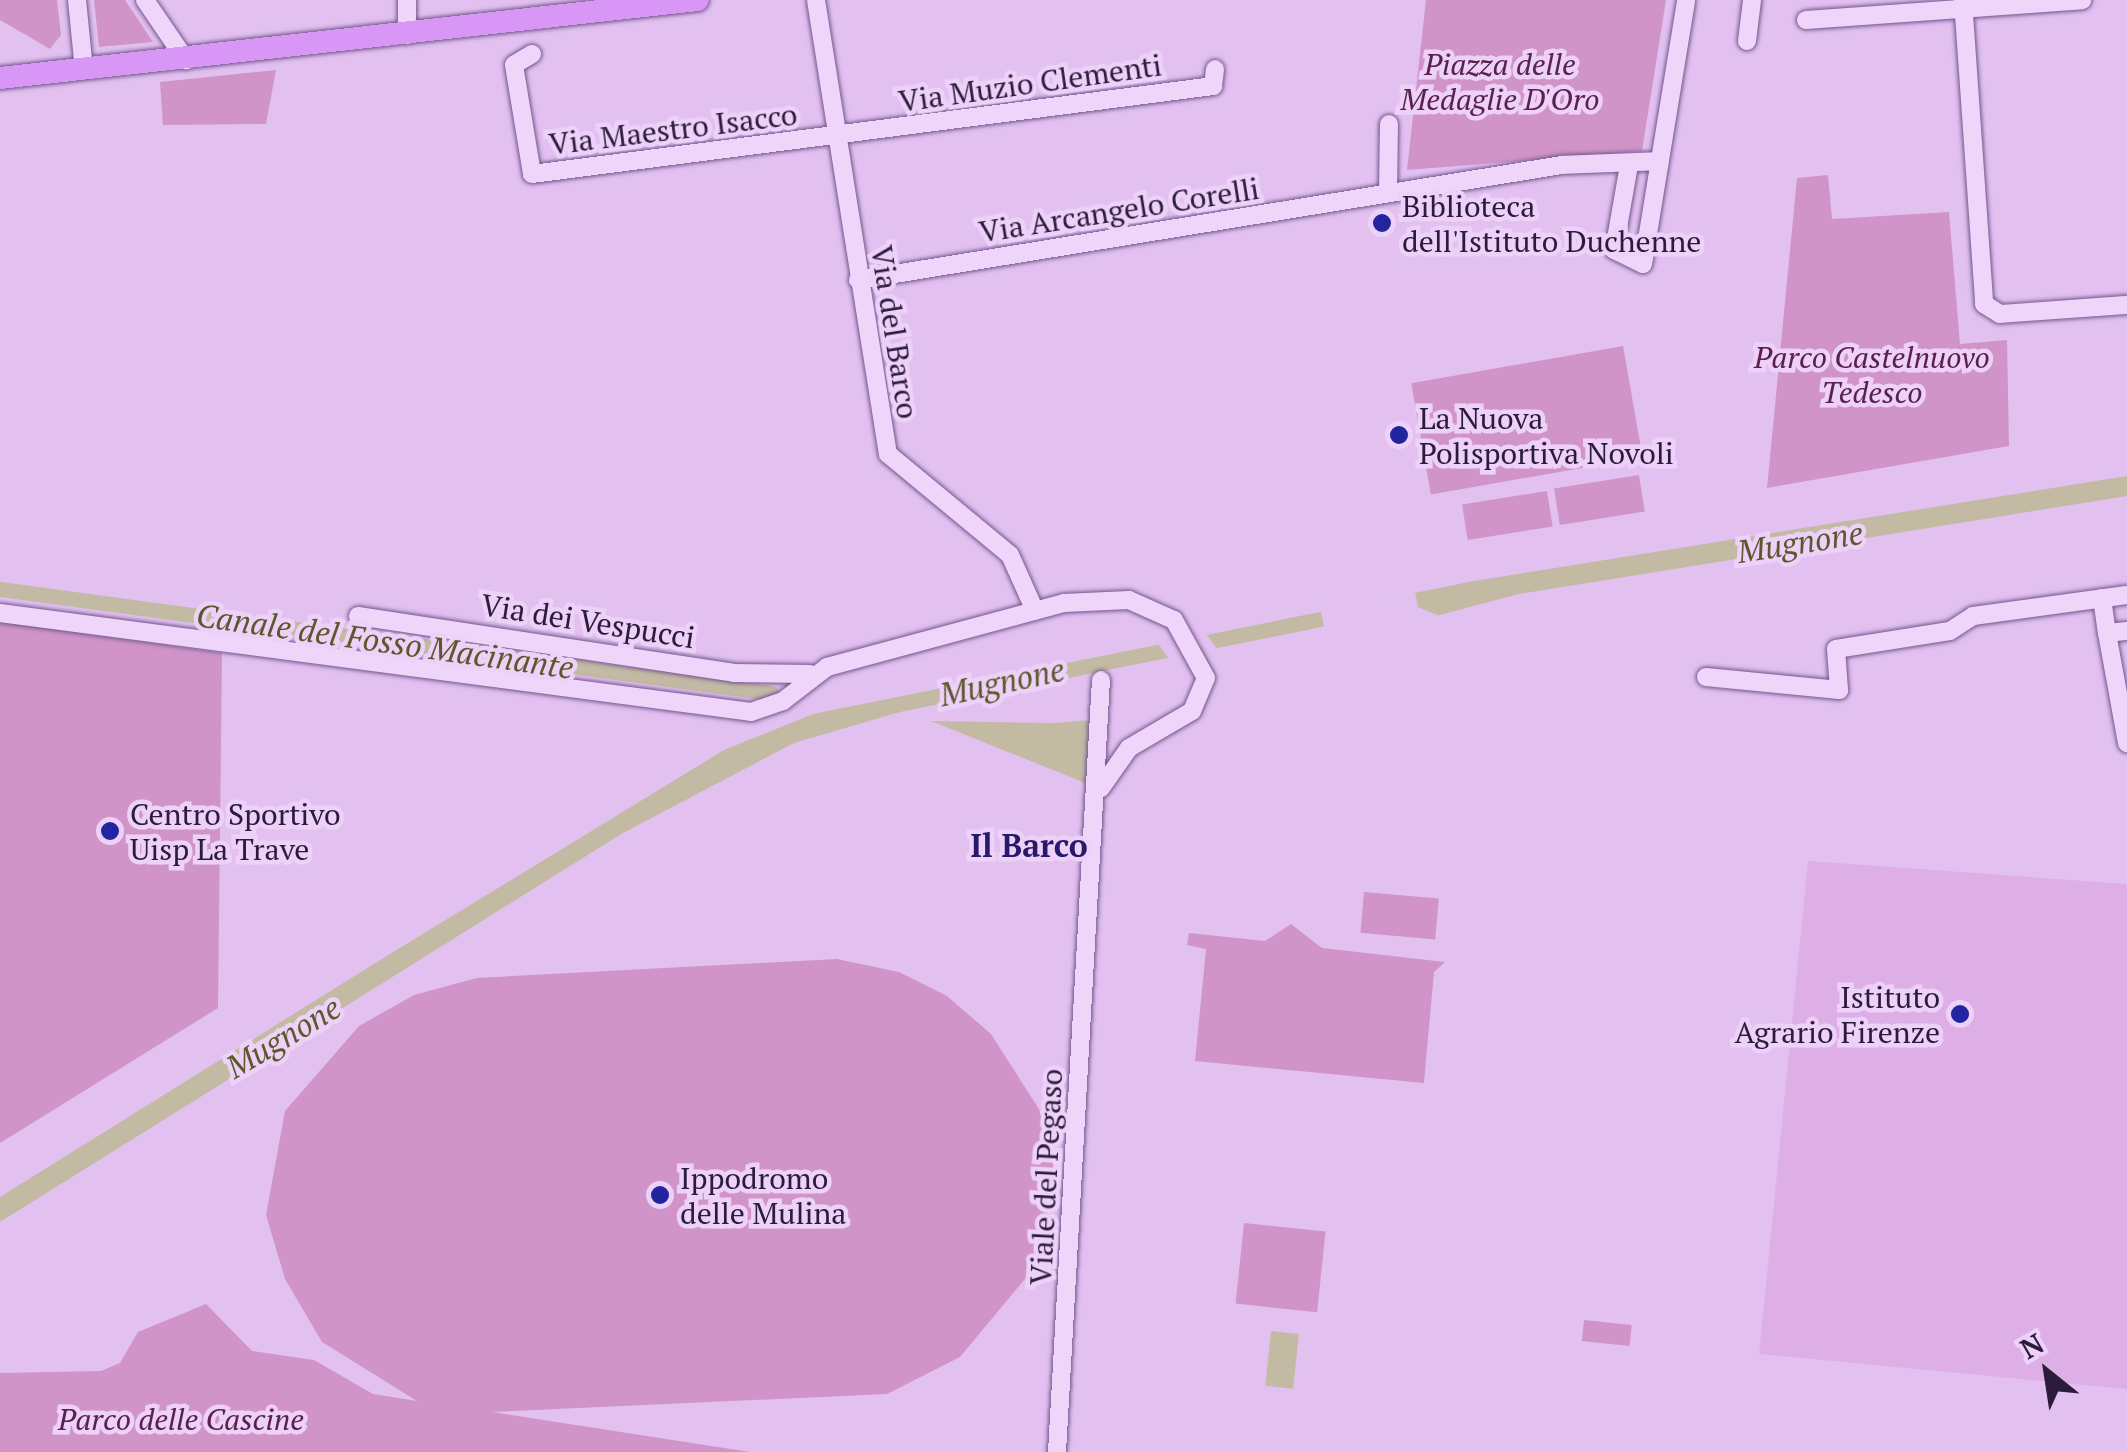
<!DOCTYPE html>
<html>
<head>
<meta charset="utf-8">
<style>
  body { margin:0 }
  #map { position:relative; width:2127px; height:1452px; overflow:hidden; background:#e2c1f1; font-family:"PT Serif",serif }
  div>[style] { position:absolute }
  .farmland>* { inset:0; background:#deaee7 }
  .green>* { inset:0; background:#d094c9; transform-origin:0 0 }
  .water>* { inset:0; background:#c3baa4; transform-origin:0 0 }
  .pier>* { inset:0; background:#e2c1f1 }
  .canal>* { height:15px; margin:-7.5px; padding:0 7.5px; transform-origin:7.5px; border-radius:7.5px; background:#c3baa4 }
  .roads { filter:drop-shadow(0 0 2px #73578c) drop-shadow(0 0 2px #73578c) }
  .minor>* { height:18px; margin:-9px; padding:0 9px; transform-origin:9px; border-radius:9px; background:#f0d5fb }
  .major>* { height:22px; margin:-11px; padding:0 11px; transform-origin:11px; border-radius:11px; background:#d896f7 }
  .dots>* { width:28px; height:28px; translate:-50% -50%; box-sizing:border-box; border:5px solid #edd1f8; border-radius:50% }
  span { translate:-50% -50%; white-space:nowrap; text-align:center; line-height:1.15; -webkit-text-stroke:9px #edd1f8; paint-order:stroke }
  .park-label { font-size:30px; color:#59214b; font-style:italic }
  .street-label { font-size:30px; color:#2b1c3b }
  .poi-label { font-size:30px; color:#2b1c3b }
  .left { translate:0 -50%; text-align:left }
  .right { translate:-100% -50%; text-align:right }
  .water-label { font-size:32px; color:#5c582b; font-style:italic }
  .neighbourhood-label { font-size:32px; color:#29196b; font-weight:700 }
  .north { position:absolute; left:1997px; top:1322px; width:100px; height:100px; -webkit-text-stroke:8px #edd1f8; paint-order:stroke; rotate:330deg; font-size:28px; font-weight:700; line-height:40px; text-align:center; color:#2b1c3b }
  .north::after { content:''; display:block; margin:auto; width:35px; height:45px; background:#2b1c3b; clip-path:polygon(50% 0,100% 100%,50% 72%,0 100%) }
</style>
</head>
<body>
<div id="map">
  <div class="farmland">
    <div style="clip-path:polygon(1808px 861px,2127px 884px,2127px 1389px,1759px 1354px)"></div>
  </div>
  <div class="green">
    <div style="clip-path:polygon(0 0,57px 0,61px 35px,50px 49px,0 20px)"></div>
    <div style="clip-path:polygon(94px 0,125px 0,153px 42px,99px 47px)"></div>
    <div style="clip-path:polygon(1426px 0,1666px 0,1642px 151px,1407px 170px)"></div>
    <div style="clip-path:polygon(276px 70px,266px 124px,163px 125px,160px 82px)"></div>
    <div style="clip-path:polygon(1828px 175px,1832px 219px,1949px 212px,1960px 344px,2007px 340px,2009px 446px,1767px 488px,1797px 178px)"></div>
    <div style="left:1623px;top:346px;width:113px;height:215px;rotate:80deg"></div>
    <div style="left:1639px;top:475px;width:37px;height:86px;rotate:81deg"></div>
    <div style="left:1547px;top:491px;width:36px;height:86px;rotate:81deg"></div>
    <div style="clip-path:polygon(0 621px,222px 653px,218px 1008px,0 1143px)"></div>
    <div style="left:1364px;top:892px;width:75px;height:41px;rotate:5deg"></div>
    <div style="clip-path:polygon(1291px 924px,1322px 948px,1445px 962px,1434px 972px,1424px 1083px,1195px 1061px,1206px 949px,1187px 945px,1189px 933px,1265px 941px)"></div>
    <div style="clip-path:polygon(837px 959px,899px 972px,947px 996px,991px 1034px,1044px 1117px,1055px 1174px,1039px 1262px,960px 1357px,887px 1394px,492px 1412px,750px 1452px,0 1452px,0 1373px,101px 1371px,120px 1363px,138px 1332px,206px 1304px,252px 1351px,314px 1360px,373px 1394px,417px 1401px,322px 1342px,285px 1279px,266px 1215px,285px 1111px,359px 1026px,414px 995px,477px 978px)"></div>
    <div style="left:1244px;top:1223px;width:82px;height:81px;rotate:6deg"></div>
    <div style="left:1584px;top:1320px;width:48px;height:21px;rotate:6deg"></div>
  </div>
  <div class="water">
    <div style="clip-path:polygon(2127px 476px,2127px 496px,1519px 594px,1436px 616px,1416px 608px,900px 712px,794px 743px,623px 833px,0 1222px,0 1197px,385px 957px,724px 750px,813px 714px,1474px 581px)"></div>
    <div style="clip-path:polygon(1092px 720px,1088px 784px,931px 721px,1053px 723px)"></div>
    <div style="left:1271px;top:1331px;width:28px;height:55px;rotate:6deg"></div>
  </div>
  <div class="pier">
    <div style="clip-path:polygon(1415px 592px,1418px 607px,1444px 618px,1415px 613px,1325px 632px,1320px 606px)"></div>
    <div style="clip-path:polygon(1201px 627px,1220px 653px,1170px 660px,1154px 638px)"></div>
  </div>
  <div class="canal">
    <div style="left:0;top:589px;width:778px;rotate:7.68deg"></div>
  </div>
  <div class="roads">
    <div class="minor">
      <div style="left:77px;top:0;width:70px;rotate:84.3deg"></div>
      <div style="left:145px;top:0;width:73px;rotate:55.7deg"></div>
      <div style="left:816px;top:0;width:460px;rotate:81deg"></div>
      <div style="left:888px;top:454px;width:158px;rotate:39.6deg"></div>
      <div style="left:1010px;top:555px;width:61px;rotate:65.9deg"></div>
      <div style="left:1963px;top:0;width:305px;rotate:86deg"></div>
      <div style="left:1984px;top:304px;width:19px;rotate:32deg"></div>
      <div style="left:2000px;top:314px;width:127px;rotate:-4.1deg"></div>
      <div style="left:1806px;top:20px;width:277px;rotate:-4.1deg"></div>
      <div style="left:407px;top:35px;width:35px;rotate:-90deg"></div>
      <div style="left:1747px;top:41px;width:41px;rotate:-83deg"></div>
      <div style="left:532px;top:54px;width:21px;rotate:149deg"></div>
      <div style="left:514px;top:65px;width:110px;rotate:80.6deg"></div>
      <div style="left:532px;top:174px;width:687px;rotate:-7.36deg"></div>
      <div style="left:1213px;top:86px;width:17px;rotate:-83deg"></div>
      <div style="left:1629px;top:165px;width:86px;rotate:100deg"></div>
      <div style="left:1614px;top:250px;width:32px;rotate:26deg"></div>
      <div style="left:1643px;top:264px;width:267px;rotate:-80.7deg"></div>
      <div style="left:1388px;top:193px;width:69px;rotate:-89.2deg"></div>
      <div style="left:858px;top:280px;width:713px;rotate:-9.28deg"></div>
      <div style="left:1562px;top:165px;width:98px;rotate:-2.3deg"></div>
      <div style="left:2102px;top:598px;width:35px;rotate:82deg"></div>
      <div style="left:2107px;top:633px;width:20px;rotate:-6deg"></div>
      <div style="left:0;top:613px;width:757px;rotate:7.51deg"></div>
      <div style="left:751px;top:712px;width:34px;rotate:-19deg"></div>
      <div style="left:783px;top:701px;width:56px;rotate:-37.7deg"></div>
      <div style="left:827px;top:667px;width:245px;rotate:-15.1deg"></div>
      <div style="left:1064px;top:603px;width:65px;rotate:-2.6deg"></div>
      <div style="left:1129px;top:600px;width:49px;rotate:24deg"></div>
      <div style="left:1174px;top:620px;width:66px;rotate:61.1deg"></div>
      <div style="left:1206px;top:678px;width:36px;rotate:113deg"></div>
      <div style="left:1192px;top:711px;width:73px;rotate:149.6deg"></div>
      <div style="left:1129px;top:748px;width:49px;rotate:125deg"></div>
      <div style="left:358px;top:616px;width:379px;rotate:8.6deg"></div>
      <div style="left:733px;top:673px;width:77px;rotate:0.7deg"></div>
      <div style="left:2107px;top:633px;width:112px;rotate:79.7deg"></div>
      <div style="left:1706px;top:677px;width:134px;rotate:5.6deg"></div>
      <div style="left:1839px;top:690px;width:41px;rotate:-94.2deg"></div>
      <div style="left:1836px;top:649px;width:115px;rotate:-9deg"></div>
      <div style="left:1950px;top:631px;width:27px;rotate:-33deg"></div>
      <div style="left:1973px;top:616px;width:155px;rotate:-7.8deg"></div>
      <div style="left:1057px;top:1452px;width:773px;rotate:-86.74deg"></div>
    </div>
    <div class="major">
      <div style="left:0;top:78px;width:702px;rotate:-6.38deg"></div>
    </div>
  </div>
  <div class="dots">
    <div style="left:1382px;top:223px;background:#2224a0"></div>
    <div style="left:1399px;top:435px;background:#2224a0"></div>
    <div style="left:110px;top:831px;background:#2224a0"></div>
    <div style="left:1960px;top:1014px;background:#2224a0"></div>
    <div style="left:660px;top:1195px;background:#2224a0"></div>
  </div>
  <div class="park-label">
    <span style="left:1500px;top:81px">Piazza delle<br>Medaglie D'Oro</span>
    <span style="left:1872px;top:374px">Parco Castelnuovo<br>Tedesco</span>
    <span style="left:181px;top:1419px">Parco delle Cascine</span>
  </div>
  <div class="street-label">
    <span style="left:1030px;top:83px;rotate:-8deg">Via Muzio Clementi</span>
    <span style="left:673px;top:129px;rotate:-7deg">Via Maestro Isacco</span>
    <span style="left:1119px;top:210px;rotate:-9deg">Via Arcangelo Corelli</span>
    <span style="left:895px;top:332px;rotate:81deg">Via del Barco</span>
    <span style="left:588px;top:621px;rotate:9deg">Via dei Vespucci</span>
    <span style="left:1046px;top:1177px;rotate:-87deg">Viale del Pegaso</span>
  </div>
  <div class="poi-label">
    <span class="left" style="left:1402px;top:223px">Biblioteca<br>dell'Istituto Duchenne</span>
    <span class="left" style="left:1419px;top:435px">La Nuova<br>Polisportiva Novoli</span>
    <span class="left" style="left:130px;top:831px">Centro Sportivo<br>Uisp La Trave</span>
    <span class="right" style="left:1940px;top:1014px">Istituto<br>Agrario Firenze</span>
    <span class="left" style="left:680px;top:1195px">Ippodromo<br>delle Mulina</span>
  </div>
  <div class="water-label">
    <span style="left:1800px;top:542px;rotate:-9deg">Mugnone</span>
    <span style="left:385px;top:641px;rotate:8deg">Canale del Fosso Macinante</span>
    <span style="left:1002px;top:682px;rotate:-12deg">Mugnone</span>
    <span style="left:283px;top:1037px;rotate:-31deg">Mugnone</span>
  </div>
  <div class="neighbourhood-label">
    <span style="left:1029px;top:845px">Il Barco</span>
  </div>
  <div class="north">N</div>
</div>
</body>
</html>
